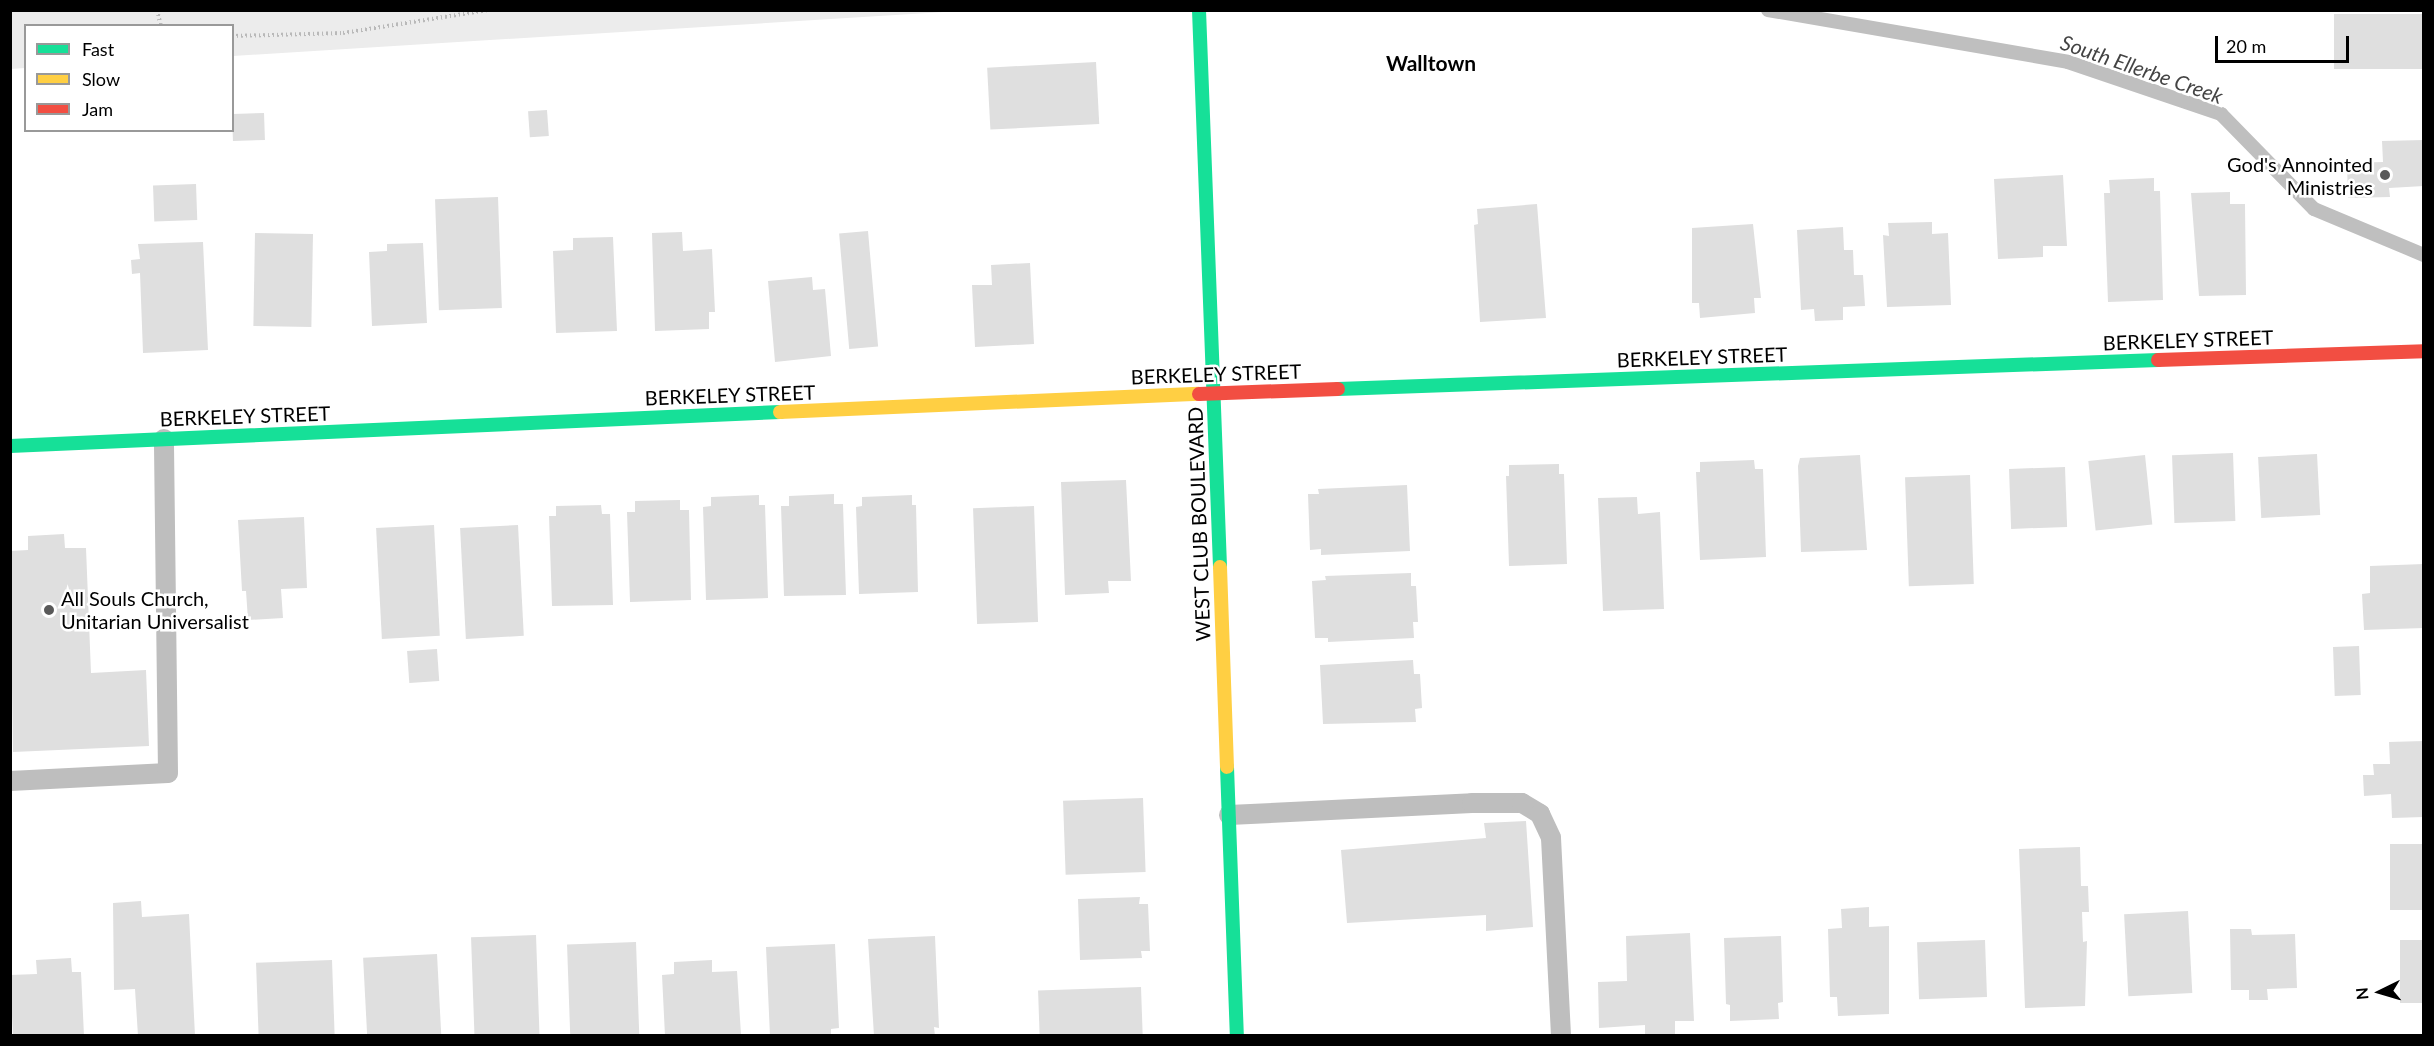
<!DOCTYPE html>
<html>
<head>
<meta charset="utf-8">
<style>
  body { margin:0 }
  #map { position:relative; width:2434px; height:1046px; overflow:hidden; background:#fff; font-family:Lato,sans-serif }
  div>[style] { position:absolute }
  .green>* { inset:0; background:#ececec }
  .stream>* { height:14px; margin:-7px; padding:0 7px; transform-origin:7px; border-radius:7px; background:#bfbfbf }
  .building>* { inset:0; background:#dfdfdf; transform-origin:0 0 }
  .path>* { height:4px; margin-top:-2px; transform-origin:0; background:repeating-linear-gradient(90deg,#b9b9b9 0 1.5px,transparent 0 4.5px) }
  .lane>* { height:20px; margin:-10px; padding:0 10px; transform-origin:10px; border-radius:10px; background:#bebebe }
  .fast>* { height:14px; margin:-7px; padding:0 7px; transform-origin:7px; border-radius:7px; background:#16e098 }
  .slow>* { height:14px; margin:-7px; padding:0 7px; transform-origin:7px; border-radius:7px; background:#ffcf43 }
  .jam>* { height:14px; margin:-7px; padding:0 7px; transform-origin:7px; border-radius:7px; background:#f24e42 }
  .dots>* { width:16px; height:16px; translate:-50% -50%; box-sizing:border-box; border:3px solid #fff; border-radius:50% }
  span { translate:-50% -50%; white-space:nowrap; text-align:center; line-height:1.15; -webkit-text-stroke:5px #fff; paint-order:stroke }
  .poi-label { font-size:20px; color:#000 }
  .right { translate:-100% -50%; text-align:right }
  .left { translate:0 -50%; text-align:left }
  .street-label { font-size:20px; color:#000 }
  .neighbourhood-label { font-size:21px; color:#000; font-weight:700 }
  .water-label { font-size:21px; color:#444; font-style:italic }
  .frame { position:absolute; inset:0; border:12px solid #000; pointer-events:none }
  .legend { position:absolute; left:24px; top:24px; width:210px; height:108px; box-sizing:border-box; background:#fff; border:2px solid #999; margin:0; padding:8px 10px; list-style:none; font-size:18px; color:#000 }
  .legend li { display:flex; align-items:center; gap:12px; height:30px }
  .legend b { width:30px; border:2px solid #999 }
  .north { position:absolute; left:2350px; top:962px; width:60px; height:60px; -webkit-text-stroke:4px #fff; paint-order:stroke; rotate:265deg; font-size:16px; font-weight:700; line-height:24px; text-align:center; color:#000 }
  .north::after { content:''; display:block; margin:auto; width:21px; height:27px; background:#000; clip-path:polygon(50% 0,100% 100%,50% 72%,0 100%) }
  .scale { position:absolute; left:2215px; top:36px; width:134px; height:27px; box-sizing:border-box; border:3px solid #000; border-top:0; padding-left:8px; font-size:18px; line-height:21px; white-space:nowrap; color:#000; -webkit-text-stroke:4px #fff; paint-order:stroke }
</style>
</head>
<body>
<div id="map">
  <div class="green">
    <div style="clip-path:polygon(11px 10px,960px 10px,960px 11px,233px 56px,232px 26px,26px 26px,25px 68px,11px 69px)"></div>
  </div>
  <div class="stream">
    <div style="left:1768px;top:10px;width:304px;rotate:9.8deg"></div>
    <div style="left:2068px;top:62px;width:162px;rotate:18.8deg"></div>
    <div style="left:2221px;top:114px;width:133px;rotate:45.6deg"></div>
    <div style="left:2314px;top:209px;width:119px;rotate:22.7deg"></div>
  </div>
  <div class="building">
    <div style="left:2424px;top:14px;width:55px;height:90px;rotate:90deg"></div>
    <div style="left:1096px;top:62px;width:62px;height:109px;rotate:87deg"></div>
    <div style="left:547px;top:110px;width:26px;height:19px;rotate:86deg"></div>
    <div style="left:264px;top:113px;width:27px;height:32px;rotate:88deg"></div>
    <div style="clip-path:polygon(2424px 140px,2424px 186px,2389px 188px,2390px 197px,2348px 198px,2347px 163px,2383px 162px,2382px 141px)"></div>
    <div style="clip-path:polygon(2063px 175px,2067px 246px,2043px 246px,2043px 257px,1998px 259px,1994px 179px)"></div>
    <div style="clip-path:polygon(2154px 178px,2154px 191px,2160px 191px,2163px 300px,2108px 302px,2104px 193px,2110px 193px,2109px 180px)"></div>
    <div style="left:196px;top:184px;width:36px;height:43px;rotate:88deg"></div>
    <div style="clip-path:polygon(2230px 192px,2230px 204px,2245px 204px,2246px 295px,2199px 296px,2191px 193px)"></div>
    <div style="left:498px;top:197px;width:111px;height:63px;rotate:88deg"></div>
    <div style="clip-path:polygon(1537px 204px,1546px 318px,1480px 322px,1474px 225px,1478px 224px,1477px 209px)"></div>
    <div style="clip-path:polygon(1932px 222px,1932px 234px,1948px 233px,1951px 305px,1887px 307px,1883px 235px,1889px 236px,1888px 223px)"></div>
    <div style="clip-path:polygon(1753px 224px,1761px 298px,1754px 298px,1755px 313px,1700px 318px,1699px 303px,1692px 303px,1692px 228px)"></div>
    <div style="clip-path:polygon(1843px 227px,1844px 250px,1853px 250px,1854px 275px,1863px 275px,1865px 306px,1843px 307px,1843px 320px,1815px 321px,1814px 309px,1801px 310px,1797px 230px)"></div>
    <div style="left:868px;top:231px;width:116px;height:29px;rotate:85deg"></div>
    <div style="clip-path:polygon(682px 232px,683px 251px,712px 249px,715px 312px,709px 312px,709px 329px,655px 331px,652px 233px)"></div>
    <div style="left:255px;top:233px;width:58px;height:93px;rotate:1deg"></div>
    <div style="clip-path:polygon(613px 237px,617px 331px,556px 333px,553px 251px,573px 250px,573px 238px)"></div>
    <div style="clip-path:polygon(203px 242px,208px 350px,143px 353px,140px 273px,132px 274px,131px 260px,140px 259px,138px 244px)"></div>
    <div style="clip-path:polygon(423px 243px,427px 323px,372px 326px,369px 252px,387px 251px,387px 244px)"></div>
    <div style="clip-path:polygon(1030px 263px,1034px 344px,975px 347px,972px 285px,992px 285px,991px 265px)"></div>
    <div style="clip-path:polygon(812px 277px,813px 290px,825px 289px,831px 356px,775px 362px,768px 281px)"></div>
    <div style="left:2233px;top:453px;width:68px;height:61px;rotate:88deg"></div>
    <div style="left:2317px;top:454px;width:61px;height:59px;rotate:87deg"></div>
    <div style="clip-path:polygon(1860px 455px,1867px 550px,1801px 552px,1798px 466px,1800px 458px)"></div>
    <div style="left:2145px;top:455px;width:70px;height:57px;rotate:84deg"></div>
    <div style="clip-path:polygon(1754px 460px,1755px 469px,1763px 469px,1766px 557px,1700px 560px,1696px 472px,1700px 472px,1700px 462px)"></div>
    <div style="clip-path:polygon(1559px 464px,1559px 474px,1564px 474px,1567px 564px,1509px 566px,1506px 476px,1509px 476px,1509px 465px)"></div>
    <div style="left:2065px;top:467px;width:60px;height:56px;rotate:88deg"></div>
    <div style="left:1970px;top:475px;width:109px;height:65px;rotate:88deg"></div>
    <div style="clip-path:polygon(1126px 480px,1131px 581px,1108px 581px,1109px 593px,1065px 595px,1061px 482px)"></div>
    <div style="clip-path:polygon(1407px 485px,1410px 551px,1321px 555px,1321px 549px,1310px 550px,1308px 494px,1319px 494px,1318px 489px)"></div>
    <div style="clip-path:polygon(834px 494px,834px 504px,843px 504px,846px 595px,784px 596px,781px 506px,789px 506px,789px 496px)"></div>
    <div style="clip-path:polygon(759px 495px,759px 505px,765px 505px,768px 598px,706px 600px,703px 507px,711px 506px,711px 497px)"></div>
    <div style="clip-path:polygon(912px 495px,912px 505px,916px 505px,918px 592px,859px 594px,856px 507px,862px 506px,862px 497px)"></div>
    <div style="clip-path:polygon(1637px 497px,1638px 514px,1660px 512px,1664px 609px,1603px 611px,1598px 498px)"></div>
    <div style="clip-path:polygon(680px 500px,680px 510px,689px 510px,691px 600px,630px 602px,627px 512px,635px 512px,635px 501px)"></div>
    <div style="clip-path:polygon(601px 505px,602px 514px,610px 514px,613px 605px,552px 606px,549px 516px,556px 516px,556px 506px)"></div>
    <div style="left:1034px;top:506px;width:116px;height:61px;rotate:88deg"></div>
    <div style="clip-path:polygon(304px 517px,307px 588px,281px 589px,283px 618px,248px 620px,246px 591px,242px 591px,238px 520px)"></div>
    <div style="left:434px;top:525px;width:111px;height:58px;rotate:87deg"></div>
    <div style="left:518px;top:525px;width:111px;height:58px;rotate:87deg"></div>
    <div style="clip-path:polygon(64px 534px,65px 548px,86px 548px,91px 673px,146px 670px,149px 746px,13px 752px,10px 551px,28px 550px,28px 536px)"></div>
    <div style="clip-path:polygon(2424px 564px,2424px 628px,2364px 630px,2362px 594px,2370px 593px,2370px 566px)"></div>
    <div style="clip-path:polygon(1411px 573px,1411px 586px,1416px 586px,1418px 622px,1413px 622px,1414px 638px,1328px 642px,1328px 638px,1315px 638px,1312px 581px,1326px 580px,1325px 576px)"></div>
    <div style="left:2359px;top:646px;width:49px;height:26px;rotate:88deg"></div>
    <div style="left:437px;top:649px;width:32px;height:30px;rotate:86deg"></div>
    <div style="clip-path:polygon(1413px 660px,1414px 674px,1420px 674px,1422px 708px,1415px 709px,1416px 722px,1323px 724px,1320px 665px)"></div>
    <div style="clip-path:polygon(2424px 741px,2424px 817px,2392px 818px,2391px 794px,2364px 796px,2363px 775px,2374px 775px,2373px 764px,2390px 764px,2389px 742px)"></div>
    <div style="left:1143px;top:798px;width:74px;height:80px;rotate:88deg"></div>
    <div style="clip-path:polygon(1526px 821px,1533px 927px,1486px 931px,1486px 915px,1347px 923px,1341px 850px,1486px 838px,1484px 823px)"></div>
    <div style="left:2424px;top:844px;width:66px;height:34px;rotate:90deg"></div>
    <div style="clip-path:polygon(2080px 847px,2081px 886px,2088px 886px,2089px 912px,2082px 912px,2083px 942px,2087px 941px,2085px 1006px,2025px 1008px,2019px 849px)"></div>
    <div style="clip-path:polygon(1140px 897px,1139px 904px,1148px 904px,1150px 951px,1141px 951px,1142px 958px,1080px 960px,1078px 899px)"></div>
    <div style="clip-path:polygon(141px 901px,142px 917px,189px 914px,195px 1036px,138px 1036px,135px 989px,114px 990px,113px 903px)"></div>
    <div style="clip-path:polygon(1869px 907px,1869px 927px,1889px 926px,1889px 1014px,1838px 1016px,1837px 997px,1830px 997px,1828px 929px,1842px 928px,1841px 909px)"></div>
    <div style="left:2188px;top:911px;width:82px;height:64px;rotate:87deg"></div>
    <div style="clip-path:polygon(2230px 929px,2251px 929px,2252px 935px,2295px 934px,2297px 988px,2267px 989px,2268px 1000px,2249px 1000px,2249px 990px,2231px 990px)"></div>
    <div style="clip-path:polygon(1690px 933px,1694px 1021px,1675px 1021px,1675px 1034px,1645px 1035px,1645px 1025px,1599px 1028px,1598px 982px,1627px 981px,1626px 936px)"></div>
    <div style="left:536px;top:935px;width:101px;height:65px;rotate:88deg"></div>
    <div style="clip-path:polygon(935px 936px,939px 1028px,934px 1027px,935px 1036px,874px 1036px,868px 939px)"></div>
    <div style="clip-path:polygon(1781px 936px,1783px 1002px,1778px 1003px,1779px 1019px,1730px 1021px,1730px 1005px,1726px 1004px,1724px 938px)"></div>
    <div style="left:1985px;top:940px;width:57px;height:68px;rotate:88deg"></div>
    <div style="left:2400px;top:940px;width:24px;height:63px"></div>
    <div style="left:636px;top:942px;width:92px;height:69px;rotate:88deg"></div>
    <div style="clip-path:polygon(835px 944px,839px 1028px,831px 1029px,831px 1036px,770px 1036px,766px 947px)"></div>
    <div style="left:437px;top:954px;width:82px;height:74px;rotate:87deg"></div>
    <div style="clip-path:polygon(71px 958px,72px 972px,81px 972px,84px 1036px,13px 1036px,10px 975px,37px 974px,36px 960px)"></div>
    <div style="left:332px;top:960px;width:76px;height:76px;rotate:88deg"></div>
    <div style="clip-path:polygon(712px 960px,712px 972px,737px 971px,741px 1035px,665px 1036px,662px 975px,674px 974px,674px 962px)"></div>
    <div style="left:1141px;top:987px;width:49px;height:103px;rotate:88deg"></div>
  </div>
  <div class="path">
    <div style="left:157px;top:10px;width:16px;rotate:76deg"></div>
    <div style="left:232px;top:36px;width:111px;rotate:-1.5deg"></div>
    <div style="left:343px;top:33px;width:147px;rotate:-9deg"></div>
  </div>
  <div class="lane">
    <div style="left:10px;top:781px;width:158px;rotate:-2.9deg"></div>
    <div style="left:168px;top:773px;width:334px;rotate:-90.7deg"></div>
    <div style="left:1229px;top:815px;width:243px;rotate:-2.8deg"></div>
    <div style="left:1472px;top:803px;width:50px"></div>
    <div style="left:1522px;top:803px;width:21px;rotate:31deg"></div>
    <div style="left:1540px;top:814px;width:26px;rotate:65deg"></div>
    <div style="left:1551px;top:838px;width:198px;rotate:87.1deg"></div>
  </div>
  <div class="fast">
    <div style="left:1199px;top:10px;width:557px;rotate:87.84deg"></div>
    <div style="left:1338px;top:389px;width:821px;rotate:-2.03deg"></div>
    <div style="left:10px;top:446px;width:771px;rotate:-2.53deg"></div>
    <div style="left:1227px;top:767px;width:269px;rotate:87.9deg"></div>
  </div>
  <div class="slow">
    <div style="left:780px;top:412px;width:419px;rotate:-2.5deg"></div>
    <div style="left:1220px;top:567px;width:200px;rotate:88deg"></div>
  </div>
  <div class="jam">
    <div style="left:2158px;top:360px;width:266px;rotate:-1.9deg"></div>
    <div style="left:1199px;top:394px;width:139px;rotate:-2.1deg"></div>
  </div>
  <div class="dots">
    <div style="left:2385px;top:175px;background:#595959"></div>
    <div style="left:49px;top:610px;background:#595959"></div>
  </div>
  <div class="poi-label">
    <span class="right" style="left:2373px;top:176px">God's Annointed<br>Ministries</span>
    <span class="left" style="left:61px;top:610px">All Souls Church,<br>Unitarian Universalist</span>
  </div>
  <div class="street-label">
    <span style="left:2188px;top:340px;rotate:-2deg">BERKELEY STREET</span>
    <span style="left:1702px;top:357px;rotate:-2deg">BERKELEY STREET</span>
    <span style="left:1216px;top:374px;rotate:-2deg">BERKELEY STREET</span>
    <span style="left:730px;top:395px;rotate:-2deg">BERKELEY STREET</span>
    <span style="left:245px;top:416px;rotate:-2deg">BERKELEY STREET</span>
    <span style="left:1199px;top:524px;rotate:-92deg">WEST CLUB BOULEVARD</span>
  </div>
  <div class="neighbourhood-label">
    <span style="left:1431px;top:63px">Walltown</span>
  </div>
  <div class="water-label">
    <span style="left:2142px;top:69px;rotate:19deg">South Ellerbe Creek</span>
  </div>
  <div class="frame"></div>
  <ul class="legend">
  <li><b style="height:8px;background:#16e098"></b>Fast</li>
  <li><b style="height:8px;background:#ffcf43"></b>Slow</li>
  <li><b style="height:8px;background:#f24e42"></b>Jam</li>
  </ul>
  <div class="north">N</div>
  <div class="scale">20 m</div>
</div>
</body>
</html>
